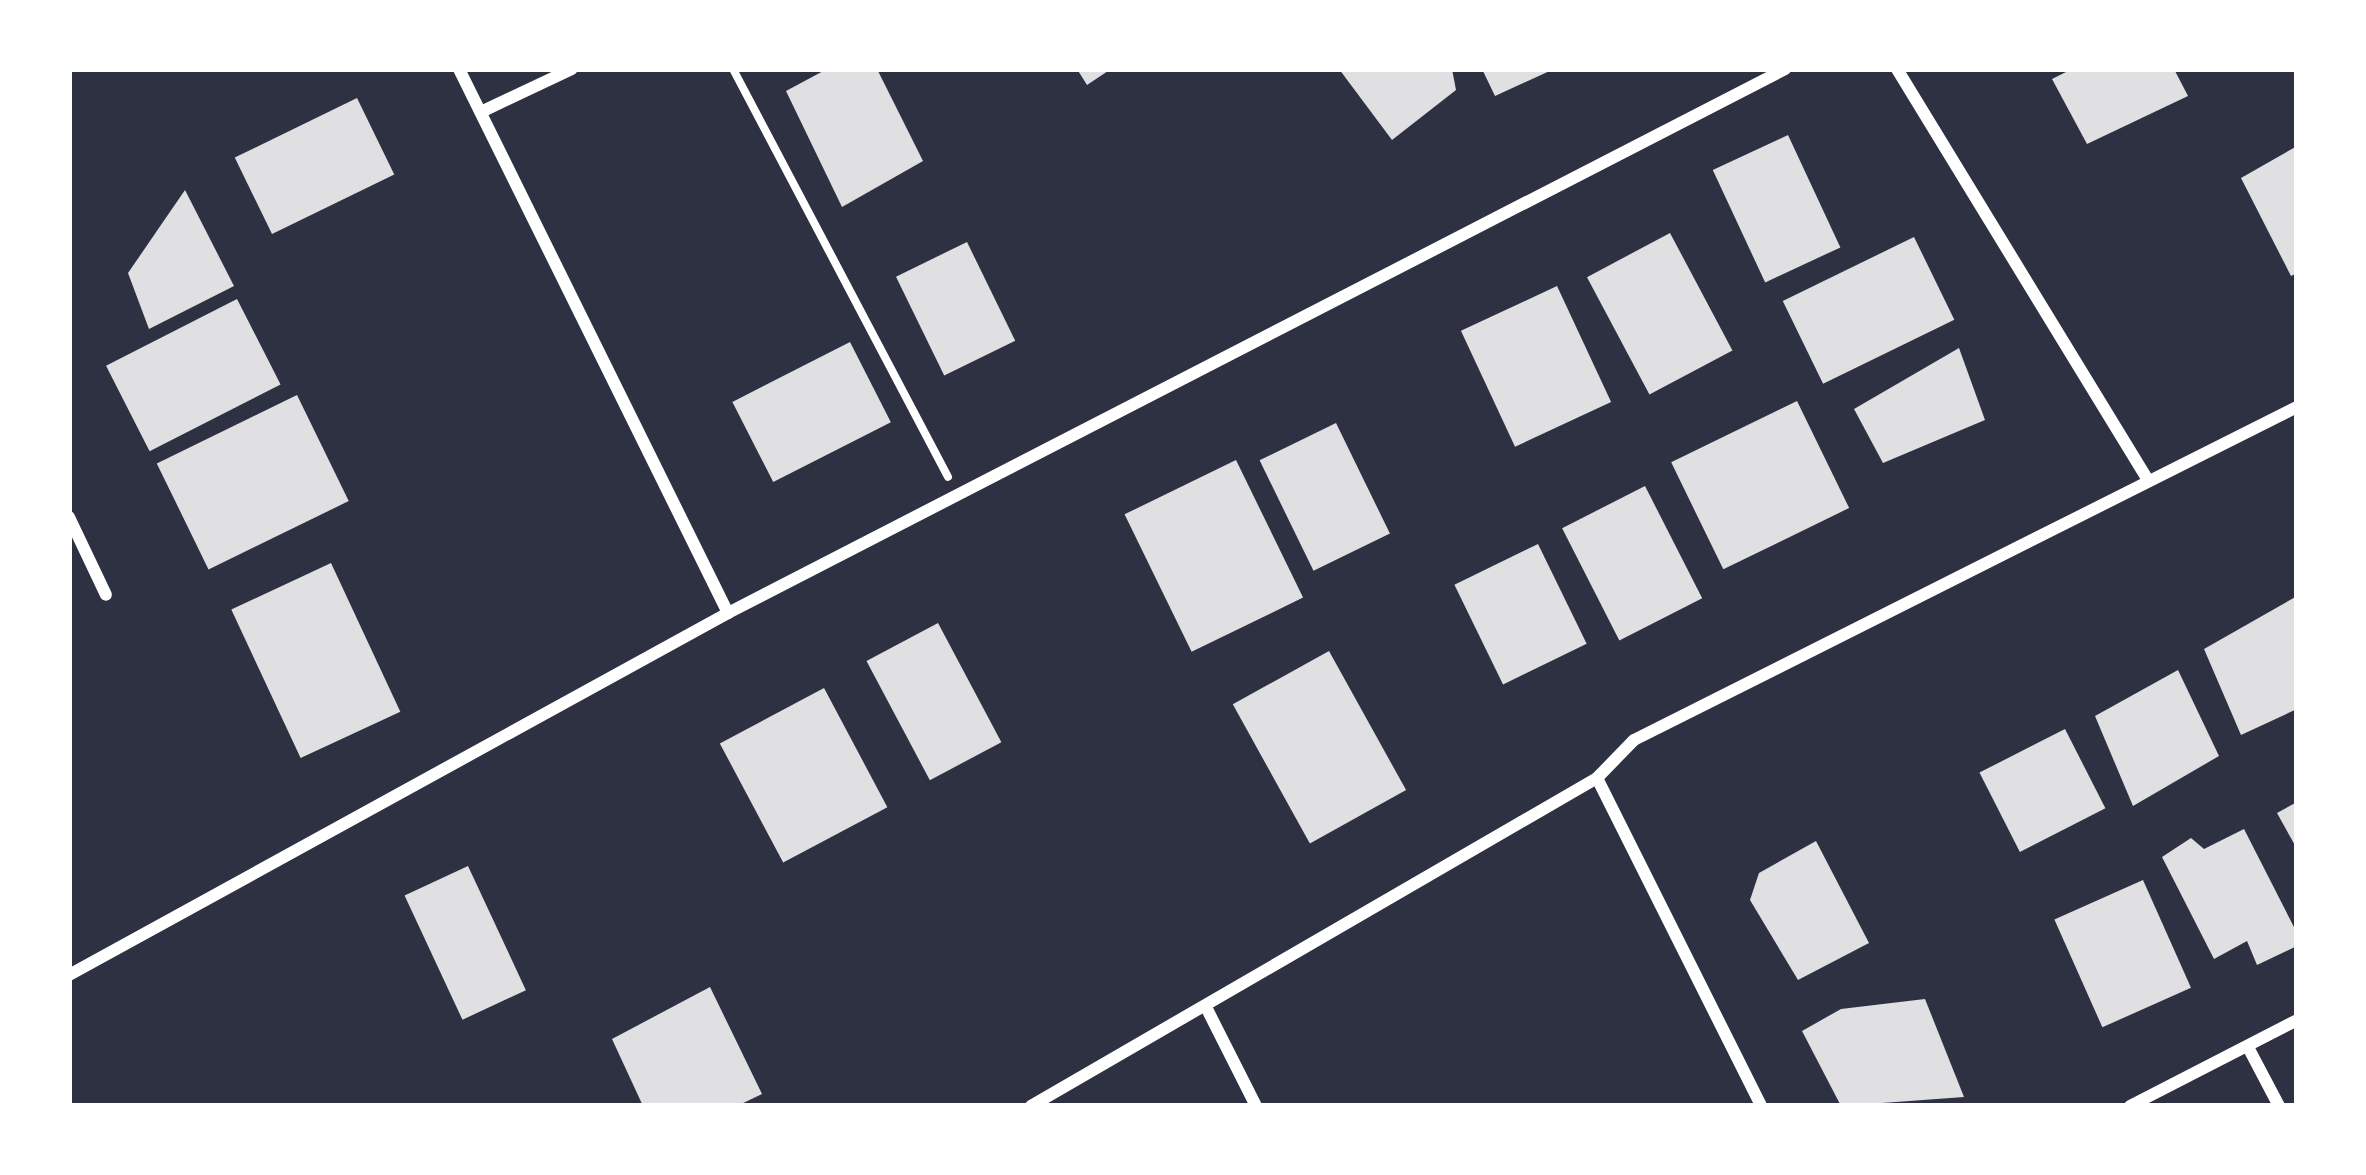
<!DOCTYPE html>
<html>
<head>
<meta charset="utf-8">
<style>
  body { margin:0 }
  #map { position:relative; width:2366px; height:1175px; overflow:hidden; background:#2d3142; font-family:"Fira Sans Condensed",sans-serif }
  div>[style] { position:absolute }
  .building>* { inset:0; background:#e0e0e3; transform-origin:0 0 }
  .path>* { height:8px; margin:-4px; padding:0 4px; transform-origin:4px; border-radius:4px; background:#fff }
  .minor>* { height:12px; margin:-6px; padding:0 6px; transform-origin:6px; border-radius:6px; background:#fff }
  span { translate:-50% -50%; white-space:nowrap; text-align:center; line-height:1.15; -webkit-text-stroke:9px #fff; paint-order:stroke }
  .frame { position:absolute; inset:0; border:72px solid #fff; pointer-events:none }
</style>
</head>
<body>
<div id="map">
  <div class="building">
    <div style="clip-path:polygon(827px 69px,877px 69px,923px 161px,842px 207px,786px 91px)"></div>
    <div style="clip-path:polygon(1077px 69px,1111px 69px,1087px 85px)"></div>
    <div style="clip-path:polygon(1339px 69px,1452px 69px,1456px 90px,1392px 140px)"></div>
    <div style="clip-path:polygon(1482px 69px,1554px 69px,1495px 96px)"></div>
    <div style="clip-path:polygon(2072px 69px,2174px 69px,2188px 96px,2087px 144px,2052px 79px)"></div>
    <div style="left:357px;top:98px;width:85px;height:136px;rotate:64deg"></div>
    <div style="left:1788px;top:135px;width:124px;height:83px;rotate:65deg"></div>
    <div style="clip-path:polygon(2297px 146px,2297px 273px,2291px 276px,2241px 178px)"></div>
    <div style="clip-path:polygon(185px 190px,234px 286px,149px 329px,128px 273px)"></div>
    <div style="left:1670px;top:233px;width:133px;height:94px;rotate:62deg"></div>
    <div style="left:1914px;top:237px;width:92px;height:146px;rotate:64deg"></div>
    <div style="left:967px;top:242px;width:110px;height:79px;rotate:64deg"></div>
    <div style="left:1557px;top:286px;width:128px;height:106px;rotate:65deg"></div>
    <div style="left:237px;top:299px;width:96px;height:147px;rotate:63deg"></div>
    <div style="left:850px;top:342px;width:90px;height:132px;rotate:63deg"></div>
    <div style="clip-path:polygon(1959px 348px,1985px 420px,1883px 463px,1854px 409px)"></div>
    <div style="left:297px;top:395px;width:118px;height:156px;rotate:64deg"></div>
    <div style="left:1797px;top:401px;width:119px;height:140px;rotate:64deg"></div>
    <div style="left:1336px;top:423px;width:123px;height:85px;rotate:64deg"></div>
    <div style="left:1236px;top:460px;width:153px;height:124px;rotate:64deg"></div>
    <div style="left:1645px;top:486px;width:126px;height:93px;rotate:63deg"></div>
    <div style="left:1538px;top:544px;width:111px;height:93px;rotate:64deg"></div>
    <div style="left:331px;top:563px;width:164px;height:110px;rotate:65deg"></div>
    <div style="clip-path:polygon(2297px 596px,2297px 709px,2241px 735px,2204px 649px)"></div>
    <div style="left:938px;top:623px;width:135px;height:81px;rotate:62deg"></div>
    <div style="left:1329px;top:651px;width:159px;height:110px;rotate:61deg"></div>
    <div style="clip-path:polygon(2178px 670px,2219px 756px,2133px 806px,2095px 716px)"></div>
    <div style="left:824px;top:688px;width:135px;height:118px;rotate:62deg"></div>
    <div style="left:2065px;top:729px;width:89px;height:96px;rotate:63deg"></div>
    <div style="clip-path:polygon(2297px 802px,2297px 849px,2277px 813px)"></div>
    <div style="clip-path:polygon(2244px 829px,2297px 933px,2297px 946px,2257px 965px,2247px 941px,2214px 959px,2162px 857px,2191px 838px,2204px 849px)"></div>
    <div style="clip-path:polygon(1816px 841px,1869px 943px,1798px 980px,1750px 900px,1759px 873px)"></div>
    <div style="left:468px;top:866px;width:137px;height:70px;rotate:65deg"></div>
    <div style="left:2143px;top:880px;width:118px;height:97px;rotate:66deg"></div>
    <div style="clip-path:polygon(710px 987px,762px 1094px,737px 1106px,643px 1106px,612px 1039px)"></div>
    <div style="clip-path:polygon(1925px 999px,1964px 1097px,1841px 1106px,1802px 1031px,1841px 1009px)"></div>
  </div>
  <div class="path">
    <div style="left:733px;top:69px;width:461px;rotate:62.2deg"></div>
  </div>
  <div class="minor">
    <div style="left:459px;top:69px;width:607px;rotate:63.69deg"></div>
    <div style="left:1897px;top:69px;width:480px;rotate:58.6deg"></div>
    <div style="left:483px;top:111px;width:98px;rotate:-25.3deg"></div>
    <div style="left:69px;top:517px;width:86px;rotate:64.6deg"></div>
    <div style="left:1597px;top:778px;width:367px;rotate:63.4deg"></div>
    <div style="left:69px;top:975px;width:752px;rotate:-28.78deg"></div>
    <div style="left:728px;top:613px;width:1189px;rotate:-27.23deg"></div>
    <div style="left:1207px;top:1009px;width:109px;rotate:63.2deg"></div>
    <div style="left:2249px;top:1049px;width:64px;rotate:62.2deg"></div>
    <div style="left:1031px;top:1106px;width:654px;rotate:-30.09deg"></div>
    <div style="left:1597px;top:778px;width:53px;rotate:-45.8deg"></div>
    <div style="left:1634px;top:740px;width:742px;rotate:-26.67deg"></div>
    <div style="left:2130px;top:1106px;width:188px;rotate:-27.2deg"></div>
  </div>
  <div class="frame"></div>
</div>
</body>
</html>
